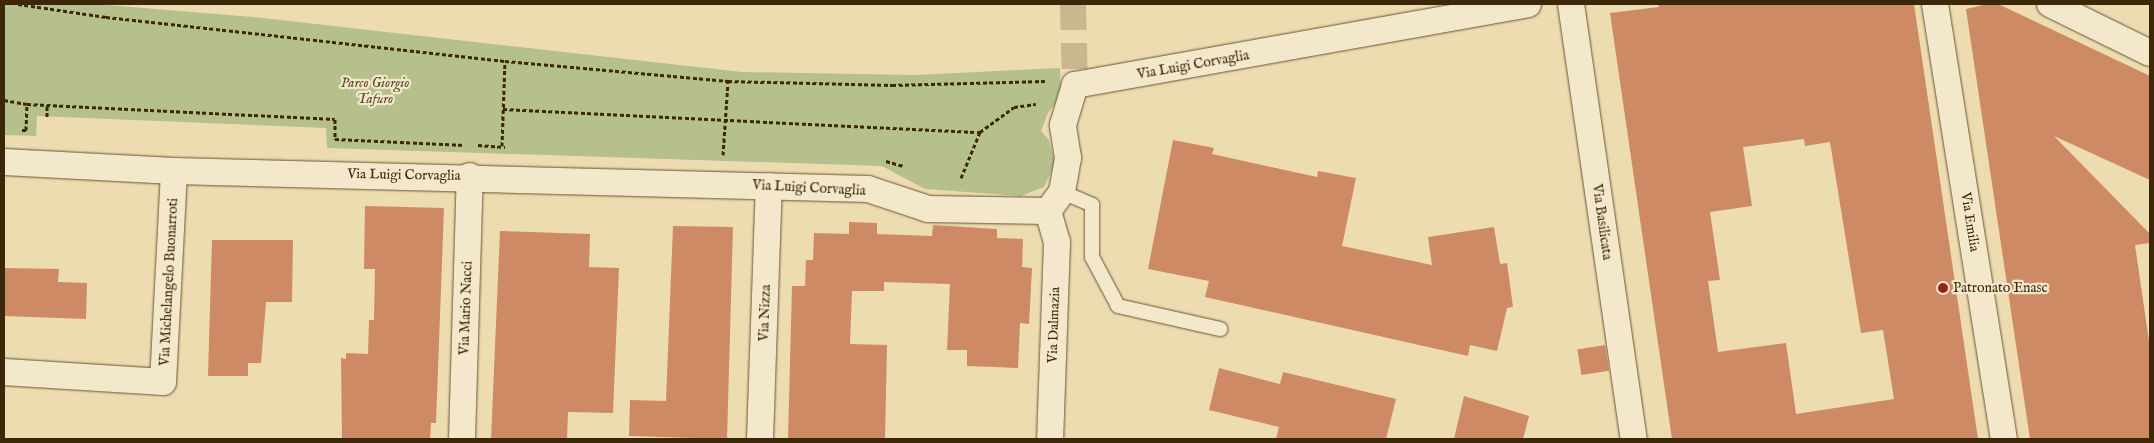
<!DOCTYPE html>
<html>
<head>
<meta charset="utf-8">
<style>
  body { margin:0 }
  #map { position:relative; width:2154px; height:443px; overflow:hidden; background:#ecdcb0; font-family:"IM FELL English",serif }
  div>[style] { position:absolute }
  .green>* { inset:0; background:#b6c08c }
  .building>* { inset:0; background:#ce8965; transform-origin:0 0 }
  .minor-tunnel>* { height:26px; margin-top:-13px; transform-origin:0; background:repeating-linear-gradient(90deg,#c9b88f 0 26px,transparent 0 39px) }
  .path>* { height:3px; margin-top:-1.5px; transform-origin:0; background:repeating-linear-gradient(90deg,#3d2709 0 4px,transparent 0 6.5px) }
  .roads { filter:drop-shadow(0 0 1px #695433) drop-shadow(0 0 1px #695433) }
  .service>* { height:14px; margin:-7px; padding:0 7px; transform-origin:7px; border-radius:7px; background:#f3e8cc }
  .minor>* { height:26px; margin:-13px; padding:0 13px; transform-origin:13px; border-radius:13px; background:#f3e8cc }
  .dots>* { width:14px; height:14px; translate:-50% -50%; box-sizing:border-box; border:2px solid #f3e8cc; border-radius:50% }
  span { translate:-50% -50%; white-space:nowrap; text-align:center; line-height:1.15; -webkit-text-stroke:4.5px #f3e8cc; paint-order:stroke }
  .street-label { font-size:14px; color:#3d2709 }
  .park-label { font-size:14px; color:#5b4d2a; font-style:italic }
  .poi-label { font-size:14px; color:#3d2709 }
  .left { translate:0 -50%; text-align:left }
  .frame { position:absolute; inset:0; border:5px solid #3d2709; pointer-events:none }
</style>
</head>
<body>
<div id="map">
  <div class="green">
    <div style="clip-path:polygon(4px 4px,95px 4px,253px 17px,742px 72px,914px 75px,1060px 68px,1061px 96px,1048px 113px,1041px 131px,1049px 140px,1055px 164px,1044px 187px,1021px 196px,925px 189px,882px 166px,327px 148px,326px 128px,37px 116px,36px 136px,4px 135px)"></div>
  </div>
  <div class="building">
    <div style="clip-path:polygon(evenodd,1658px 4px,1914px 4px,1978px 439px,1672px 439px,1610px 13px,1659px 7px,1658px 4px,1804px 139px,1805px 146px,1830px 142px,1861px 333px,1883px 330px,1894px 399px,1796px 414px,1786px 343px,1718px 352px,1708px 281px,1720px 280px,1710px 212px,1752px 206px,1743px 147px,1804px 139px)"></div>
    <div style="clip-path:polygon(1988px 4px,1998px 4px,2150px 76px,2150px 180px,2054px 136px,2150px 234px,2150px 243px,2135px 245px,2150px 348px,2150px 439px,2030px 439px,1966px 9px)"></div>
    <div style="clip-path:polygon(1173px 140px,1214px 148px,1212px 154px,1317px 177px,1318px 171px,1356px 178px,1342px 246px,1432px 265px,1428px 237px,1494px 227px,1500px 264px,1507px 263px,1513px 307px,1507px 308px,1497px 351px,1470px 345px,1468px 356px,1205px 297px,1209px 281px,1148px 269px)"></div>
    <div style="clip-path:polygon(365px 206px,444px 208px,436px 423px,431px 423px,430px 439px,342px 439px,341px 358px,346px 359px,346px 353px,368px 354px,369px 320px,374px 320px,375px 269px,364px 269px)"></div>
    <div style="clip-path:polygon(849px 222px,877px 223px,877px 234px,932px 236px,933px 225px,997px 229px,997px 238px,1023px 239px,1022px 267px,1032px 268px,1029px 324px,1020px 323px,1018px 368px,967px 366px,967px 350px,947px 350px,950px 284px,884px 282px,884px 291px,852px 291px,850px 344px,887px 345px,885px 439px,788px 439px,792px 286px,805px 286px,806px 260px,813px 260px,814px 233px,849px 234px)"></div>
    <div style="clip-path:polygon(673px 226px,733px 227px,727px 439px,629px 436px,630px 400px,666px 401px)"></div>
    <div style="clip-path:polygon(500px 231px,590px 234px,589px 267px,619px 268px,613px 413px,568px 412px,567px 439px,491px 439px)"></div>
    <div style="clip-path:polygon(212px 240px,293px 240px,292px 302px,266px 302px,261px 363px,248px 363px,248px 376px,208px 376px)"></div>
    <div style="clip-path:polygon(4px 268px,59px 269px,58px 282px,87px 283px,86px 319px,4px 316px)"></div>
    <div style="left:1605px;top:345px;width:26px;height:28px;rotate:81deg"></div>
    <div style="clip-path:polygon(1219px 368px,1280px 384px,1283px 372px,1396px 399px,1386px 439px,1276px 439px,1279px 427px,1209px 410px)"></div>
    <div style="clip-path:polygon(1464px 396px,1529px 416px,1523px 439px,1454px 439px)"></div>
  </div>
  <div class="minor-tunnel">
    <div style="left:1073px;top:4px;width:81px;rotate:88.6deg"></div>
  </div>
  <div class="path">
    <div style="left:18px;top:4px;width:89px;rotate:8.4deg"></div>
    <div style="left:106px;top:17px;width:401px;rotate:6.3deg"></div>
    <div style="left:505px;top:61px;width:224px;rotate:5.1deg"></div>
    <div style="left:728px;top:81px;width:164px;rotate:1.4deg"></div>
    <div style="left:892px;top:85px;width:153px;rotate:-1.5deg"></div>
    <div style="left:4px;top:100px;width:23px;rotate:10deg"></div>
    <div style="left:503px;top:109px;width:478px;rotate:2.8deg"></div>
    <div style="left:47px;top:117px;width:12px;rotate:-90deg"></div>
    <div style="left:22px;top:130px;width:4px"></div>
    <div style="left:26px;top:130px;width:26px;rotate:-88deg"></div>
    <div style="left:27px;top:104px;width:308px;rotate:2.8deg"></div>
    <div style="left:335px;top:119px;width:20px;rotate:90deg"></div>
    <div style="left:335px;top:139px;width:130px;rotate:2.6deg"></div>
    <div style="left:478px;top:145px;width:27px;rotate:4deg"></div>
    <div style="left:502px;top:146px;width:85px;rotate:-88deg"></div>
    <div style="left:723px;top:155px;width:74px;rotate:-86.1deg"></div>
    <div style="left:886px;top:161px;width:18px;rotate:16deg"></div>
    <div style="left:961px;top:178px;width:50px;rotate:-67.6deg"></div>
    <div style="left:980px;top:132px;width:42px;rotate:-36.3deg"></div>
    <div style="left:1014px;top:107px;width:22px;rotate:-8deg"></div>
  </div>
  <div class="roads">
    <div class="service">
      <div style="left:1062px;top:192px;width:33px;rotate:23deg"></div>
      <div style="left:1092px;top:205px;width:52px;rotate:90deg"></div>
      <div style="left:1092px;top:257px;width:55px;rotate:62deg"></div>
      <div style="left:1118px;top:306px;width:105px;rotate:12.7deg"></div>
    </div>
    <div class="minor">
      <div style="left:1571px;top:4px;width:440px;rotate:81.8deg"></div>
      <div style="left:1935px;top:4px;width:440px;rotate:81deg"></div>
      <div style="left:2050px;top:4px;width:111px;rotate:26.1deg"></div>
      <div style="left:4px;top:162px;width:170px;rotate:3deg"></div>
      <div style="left:174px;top:171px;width:694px;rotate:1.49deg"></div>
      <div style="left:868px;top:189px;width:63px;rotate:18.4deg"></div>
      <div style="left:928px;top:209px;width:120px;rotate:1deg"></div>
      <div style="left:1048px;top:211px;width:24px;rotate:-54deg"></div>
      <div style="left:1062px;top:192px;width:35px;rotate:-80deg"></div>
      <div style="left:1068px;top:158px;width:33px;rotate:-99deg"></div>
      <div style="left:1063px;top:125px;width:42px;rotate:-73.3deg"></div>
      <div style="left:1075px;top:85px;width:460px;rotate:-10.1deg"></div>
      <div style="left:1048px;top:211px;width:32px;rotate:74deg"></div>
      <div style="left:1057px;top:242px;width:197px;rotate:92deg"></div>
      <div style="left:4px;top:372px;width:159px;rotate:3.6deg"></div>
      <div style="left:163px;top:382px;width:211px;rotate:-87deg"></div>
      <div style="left:462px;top:439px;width:263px;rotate:-88.3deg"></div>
      <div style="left:760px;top:439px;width:253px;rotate:-88deg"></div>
    </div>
  </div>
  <div class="dots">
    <div style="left:1943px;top:288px;background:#8f2418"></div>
  </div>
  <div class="street-label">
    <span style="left:1193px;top:65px;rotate:-10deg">Via Luigi Corvaglia</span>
    <span style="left:404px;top:175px;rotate:1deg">Via Luigi Corvaglia</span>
    <span style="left:809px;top:188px;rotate:3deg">Via Luigi Corvaglia</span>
    <span style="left:1602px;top:222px;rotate:82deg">Via Basilicata</span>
    <span style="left:1970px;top:222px;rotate:81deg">Via Emilia</span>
    <span style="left:169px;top:282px;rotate:-87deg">Via Michelangelo Buonarroti</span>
    <span style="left:466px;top:308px;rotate:-88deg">Via Mario Nacci</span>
    <span style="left:765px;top:313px;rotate:-88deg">Via Nizza</span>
    <span style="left:1054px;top:325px;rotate:-88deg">Via Dalmazia</span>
  </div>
  <div class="park-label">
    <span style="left:375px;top:91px">Parco Giorgio<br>Tafuro</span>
  </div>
  <div class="poi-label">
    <span class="left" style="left:1953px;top:288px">Patronato Enasc</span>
  </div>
  <div class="frame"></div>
</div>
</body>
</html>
